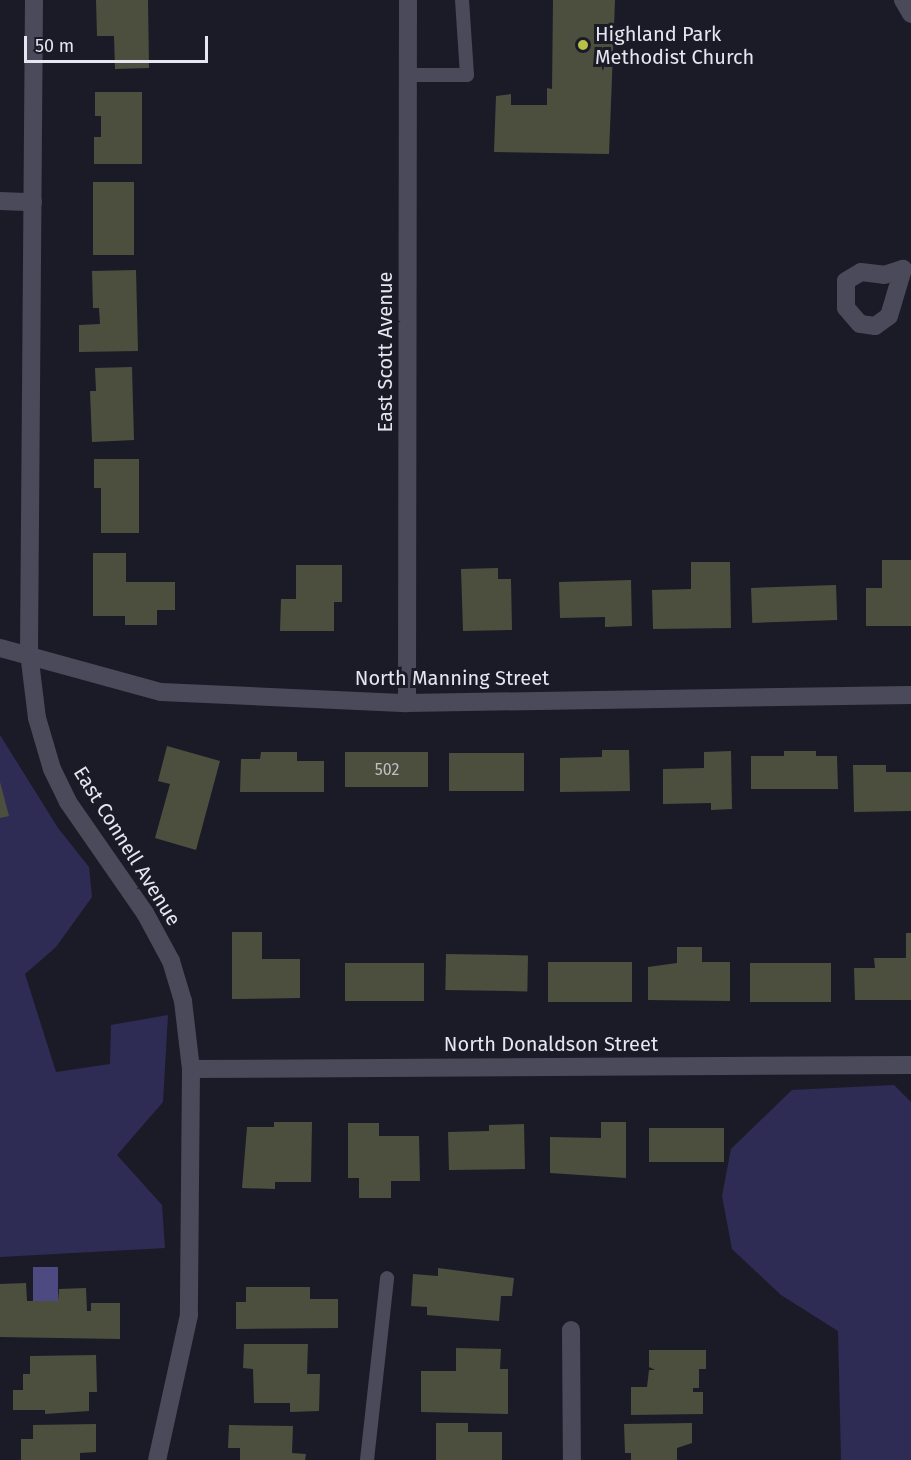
<!DOCTYPE html>
<html>
<head>
<meta charset="utf-8">
<style>
  body { margin:0 }
  #map { position:relative; width:911px; height:1460px; overflow:hidden; background:#1b1b28; font-family:"Fira Sans",sans-serif }
  div>[style] { position:absolute }
  .green>* { inset:0; background:#2e2c54 }
  .water>* { inset:0; background:#4c4a81; transform-origin:0 0 }
  .building>* { inset:0; background:#4c4f3e; transform-origin:0 0 }
  .lane>* { height:14px; margin:-7px; padding:0 7px; transform-origin:7px; border-radius:7px; background:#4a4a5a }
  .street>* { height:18px; margin:-9px; padding:0 9px; transform-origin:9px; border-radius:9px; background:#4a4a5a }
  .dots>* { width:16px; height:16px; translate:-50% -50%; box-sizing:border-box; border:3px solid #1b1b28; border-radius:50% }
  span { translate:-50% -50%; white-space:nowrap; text-align:center; line-height:1.15; -webkit-text-stroke:6px #1b1b28; paint-order:stroke }
  .number-label { font-size:16px; color:#bfc0c3 }
  .number-label span { -webkit-text-stroke-width:0 }
  .poi-label { font-size:20px; color:#e5e6ef }
  .left { translate:0 -50%; text-align:left }
  .street-label { font-size:20px; color:#e5e6ef }
  .scale { position:absolute; left:24px; top:36px; width:184px; height:27px; box-sizing:border-box; border:3px solid #e5e6ef; border-top:0; padding-left:8px; font-size:18px; line-height:21px; white-space:nowrap; color:#e5e6ef; -webkit-text-stroke:4px #1b1b28; paint-order:stroke }
</style>
</head>
<body>
<div id="map">
  <div class="green">
    <div style="clip-path:polygon(0 735px,58px 828px,89px 867px,92px 897px,56px 947px,25px 974px,56px 1072px,110px 1064px,111px 1025px,168px 1015px,163px 1102px,117px 1155px,162px 1205px,165px 1248px,0 1257px)"></div>
    <div style="clip-path:polygon(894px 1085px,911px 1102px,911px 1460px,841px 1460px,838px 1331px,781px 1295px,732px 1249px,722px 1196px,731px 1149px,792px 1090px)"></div>
  </div>
  <div class="water">
    <div style="left:33px;top:1267px;width:25px;height:34px"></div>
  </div>
  <div class="building">
    <div style="clip-path:polygon(96px 0,148px 0,149px 68px,115px 69px,114px 36px,97px 36px)"></div>
    <div style="clip-path:polygon(553px 0,615px 0,609px 154px,494px 152px,496px 96px,511px 94px,511px 105px,547px 105px,547px 88px,552px 89px)"></div>
    <div style="clip-path:polygon(95px 92px,142px 92px,142px 164px,94px 164px,94px 137px,101px 137px,101px 116px,95px 116px)"></div>
    <div style="left:93px;top:182px;width:41px;height:73px"></div>
    <div style="clip-path:polygon(136px 270px,138px 351px,79px 352px,79px 325px,100px 324px,99px 308px,93px 308px,92px 271px)"></div>
    <div style="clip-path:polygon(132px 367px,134px 440px,92px 442px,90px 391px,96px 391px,95px 368px)"></div>
    <div style="clip-path:polygon(94px 459px,139px 459px,139px 533px,101px 533px,101px 488px,94px 488px)"></div>
    <div style="clip-path:polygon(93px 553px,126px 553px,126px 582px,175px 582px,175px 610px,157px 610px,157px 625px,125px 625px,125px 616px,93px 616px)"></div>
    <div style="clip-path:polygon(882px 560px,911px 560px,911px 626px,866px 626px,866px 588px,882px 588px)"></div>
    <div style="clip-path:polygon(691px 562px,730px 562px,731px 628px,653px 629px,652px 590px,691px 589px)"></div>
    <div style="clip-path:polygon(296px 565px,342px 565px,342px 602px,334px 602px,334px 631px,280px 631px,281px 599px,296px 599px)"></div>
    <div style="clip-path:polygon(498px 568px,498px 579px,511px 579px,512px 630px,463px 631px,461px 569px)"></div>
    <div style="clip-path:polygon(631px 580px,632px 626px,605px 627px,605px 617px,560px 618px,559px 582px)"></div>
    <div style="left:836px;top:585px;width:35px;height:85px;rotate:88deg"></div>
    <div style="clip-path:polygon(167px 746px,220px 761px,196px 850px,155px 838px,170px 784px,158px 781px)"></div>
    <div style="clip-path:polygon(602px 750px,629px 750px,630px 791px,560px 792px,560px 758px,602px 757px)"></div>
    <div style="clip-path:polygon(731px 751px,732px 809px,711px 810px,711px 803px,663px 804px,663px 769px,704px 768px,704px 752px)"></div>
    <div style="clip-path:polygon(784px 751px,816px 751px,816px 756px,837px 756px,838px 789px,751px 789px,751px 756px,784px 756px)"></div>
    <div style="clip-path:polygon(261px 752px,297px 752px,297px 761px,324px 761px,324px 792px,240px 792px,241px 759px,260px 759px)"></div>
    <div style="left:345px;top:752px;width:83px;height:35px"></div>
    <div style="left:449px;top:753px;width:75px;height:38px"></div>
    <div style="clip-path:polygon(853px 765px,886px 765px,886px 772px,911px 772px,911px 811px,854px 812px)"></div>
    <div style="clip-path:polygon(0 782px,9px 816px,0 818px)"></div>
    <div style="clip-path:polygon(232px 932px,262px 932px,262px 959px,300px 959px,300px 998px,232px 999px)"></div>
    <div style="clip-path:polygon(906px 933px,911px 933px,911px 1000px,855px 1000px,854px 968px,875px 968px,874px 958px,906px 958px)"></div>
    <div style="clip-path:polygon(677px 947px,702px 947px,702px 962px,730px 962px,730px 1001px,648px 1000px,648px 967px,677px 963px)"></div>
    <div style="left:446px;top:954px;width:82px;height:36px;rotate:1deg"></div>
    <div style="left:548px;top:962px;width:84px;height:40px"></div>
    <div style="left:345px;top:963px;width:79px;height:38px"></div>
    <div style="left:831px;top:963px;width:39px;height:81px;rotate:90deg"></div>
    <div style="clip-path:polygon(274px 1122px,312px 1122px,311px 1182px,275px 1182px,275px 1189px,242px 1188px,247px 1127px,274px 1127px)"></div>
    <div style="clip-path:polygon(601px 1122px,626px 1122px,626px 1178px,550px 1173px,550px 1137px,601px 1138px)"></div>
    <div style="clip-path:polygon(348px 1123px,379px 1123px,379px 1136px,419px 1136px,420px 1181px,391px 1181px,391px 1198px,359px 1198px,359px 1178px,348px 1178px)"></div>
    <div style="clip-path:polygon(524px 1124px,525px 1169px,449px 1170px,448px 1132px,489px 1131px,489px 1125px)"></div>
    <div style="left:649px;top:1128px;width:75px;height:34px"></div>
    <div style="clip-path:polygon(438px 1268px,514px 1278px,512px 1296px,501px 1296px,499px 1321px,427px 1315px,427px 1307px,411px 1306px,413px 1274px,438px 1276px)"></div>
    <div style="clip-path:polygon(26px 1283px,27px 1301px,58px 1301px,59px 1289px,86px 1288px,87px 1311px,91px 1311px,91px 1303px,120px 1303px,120px 1339px,0 1337px,0 1284px)"></div>
    <div style="clip-path:polygon(246px 1287px,310px 1287px,310px 1299px,338px 1299px,338px 1328px,236px 1329px,236px 1302px,246px 1302px)"></div>
    <div style="clip-path:polygon(244px 1344px,308px 1344px,307px 1374px,320px 1374px,319px 1411px,290px 1412px,290px 1403px,254px 1403px,253px 1369px,243px 1368px)"></div>
    <div style="clip-path:polygon(456px 1348px,501px 1349px,500px 1369px,508px 1369px,508px 1414px,421px 1412px,421px 1371px,456px 1371px)"></div>
    <div style="clip-path:polygon(649px 1350px,706px 1350px,706px 1369px,699px 1369px,699px 1388px,693px 1388px,693px 1392px,703px 1392px,703px 1414px,631px 1415px,631px 1387px,647px 1387px,649px 1370px,655px 1370px,649px 1367px)"></div>
    <div style="clip-path:polygon(96px 1355px,97px 1392px,89px 1392px,89px 1411px,45px 1414px,45px 1410px,13px 1410px,13px 1390px,23px 1390px,23px 1374px,30px 1374px,30px 1356px)"></div>
    <div style="clip-path:polygon(436px 1423px,468px 1423px,468px 1432px,502px 1432px,502px 1460px,436px 1460px)"></div>
    <div style="clip-path:polygon(692px 1423px,692px 1443px,677px 1448px,677px 1460px,631px 1460px,631px 1453px,625px 1453px,624px 1424px)"></div>
    <div style="clip-path:polygon(96px 1424px,96px 1452px,80px 1453px,80px 1460px,21px 1460px,21px 1439px,33px 1439px,33px 1425px)"></div>
    <div style="clip-path:polygon(229px 1425px,293px 1426px,292px 1453px,306px 1454px,305px 1460px,240px 1460px,240px 1448px,228px 1448px)"></div>
  </div>
  <div class="lane">
    <div style="left:408px;top:75px;width:59px"></div>
    <div style="left:467px;top:75px;width:75px;rotate:-93.8deg"></div>
    <div style="left:367px;top:1460px;width:183px;rotate:-83.7deg"></div>
  </div>
  <div class="street">
    <div style="left:34px;top:0;width:653px;rotate:90.44deg"></div>
    <div style="left:29px;top:653px;width:65px;rotate:83deg"></div>
    <div style="left:37px;top:718px;width:53px;rotate:73.6deg"></div>
    <div style="left:52px;top:769px;width:37px;rotate:64deg"></div>
    <div style="left:68px;top:802px;width:135px;rotate:55.3deg"></div>
    <div style="left:145px;top:913px;width:55px;rotate:61.6deg"></div>
    <div style="left:171px;top:961px;width:42px;rotate:73.3deg"></div>
    <div style="left:183px;top:1001px;width:68px;rotate:83.3deg"></div>
    <div style="left:191px;top:1069px;width:246px;rotate:90.5deg"></div>
    <div style="left:189px;top:1315px;width:148px;rotate:102.4deg"></div>
    <div style="left:903px;top:0;width:16px;rotate:60deg"></div>
    <div style="left:0;top:201px;width:33px;rotate:2deg"></div>
    <div style="left:903px;top:269px;width:49px;rotate:106.6deg"></div>
    <div style="left:889px;top:316px;width:17px;rotate:144deg"></div>
    <div style="left:875px;top:326px;width:15px;rotate:-172deg"></div>
    <div style="left:860px;top:324px;width:21px;rotate:-131deg"></div>
    <div style="left:846px;top:308px;width:27px;rotate:-90deg"></div>
    <div style="left:846px;top:281px;width:17px;rotate:-31deg"></div>
    <div style="left:861px;top:272px;width:23px;rotate:7deg"></div>
    <div style="left:884px;top:275px;width:20px;rotate:-18deg"></div>
    <div style="left:0;top:648px;width:167px;rotate:15.3deg"></div>
    <div style="left:161px;top:692px;width:246px;rotate:2.6deg"></div>
    <div style="left:407px;top:703px;width:504px;rotate:-0.91deg"></div>
    <div style="left:407px;top:703px;width:703px;rotate:-89.92deg"></div>
    <div style="left:191px;top:1069px;width:720px;rotate:-0.32deg"></div>
    <div style="left:571px;top:1330px;width:130px;rotate:89.6deg"></div>
  </div>
  <div class="dots">
    <div style="left:583px;top:45px;background:#b7c148"></div>
  </div>
  <div class="number-label">
    <span style="left:387px;top:770px">502</span>
  </div>
  <div class="poi-label">
    <span class="left" style="left:595px;top:46px">Highland Park<br>Methodist Church</span>
  </div>
  <div class="street-label">
    <span style="left:385px;top:352px;rotate:-90deg">East Scott Avenue</span>
    <span style="left:452px;top:678px">North Manning Street</span>
    <span style="left:127px;top:846px;rotate:58deg">East Connell Avenue</span>
    <span style="left:551px;top:1044px">North Donaldson Street</span>
  </div>
  <div class="scale">50 m</div>
</div>
</body>
</html>
